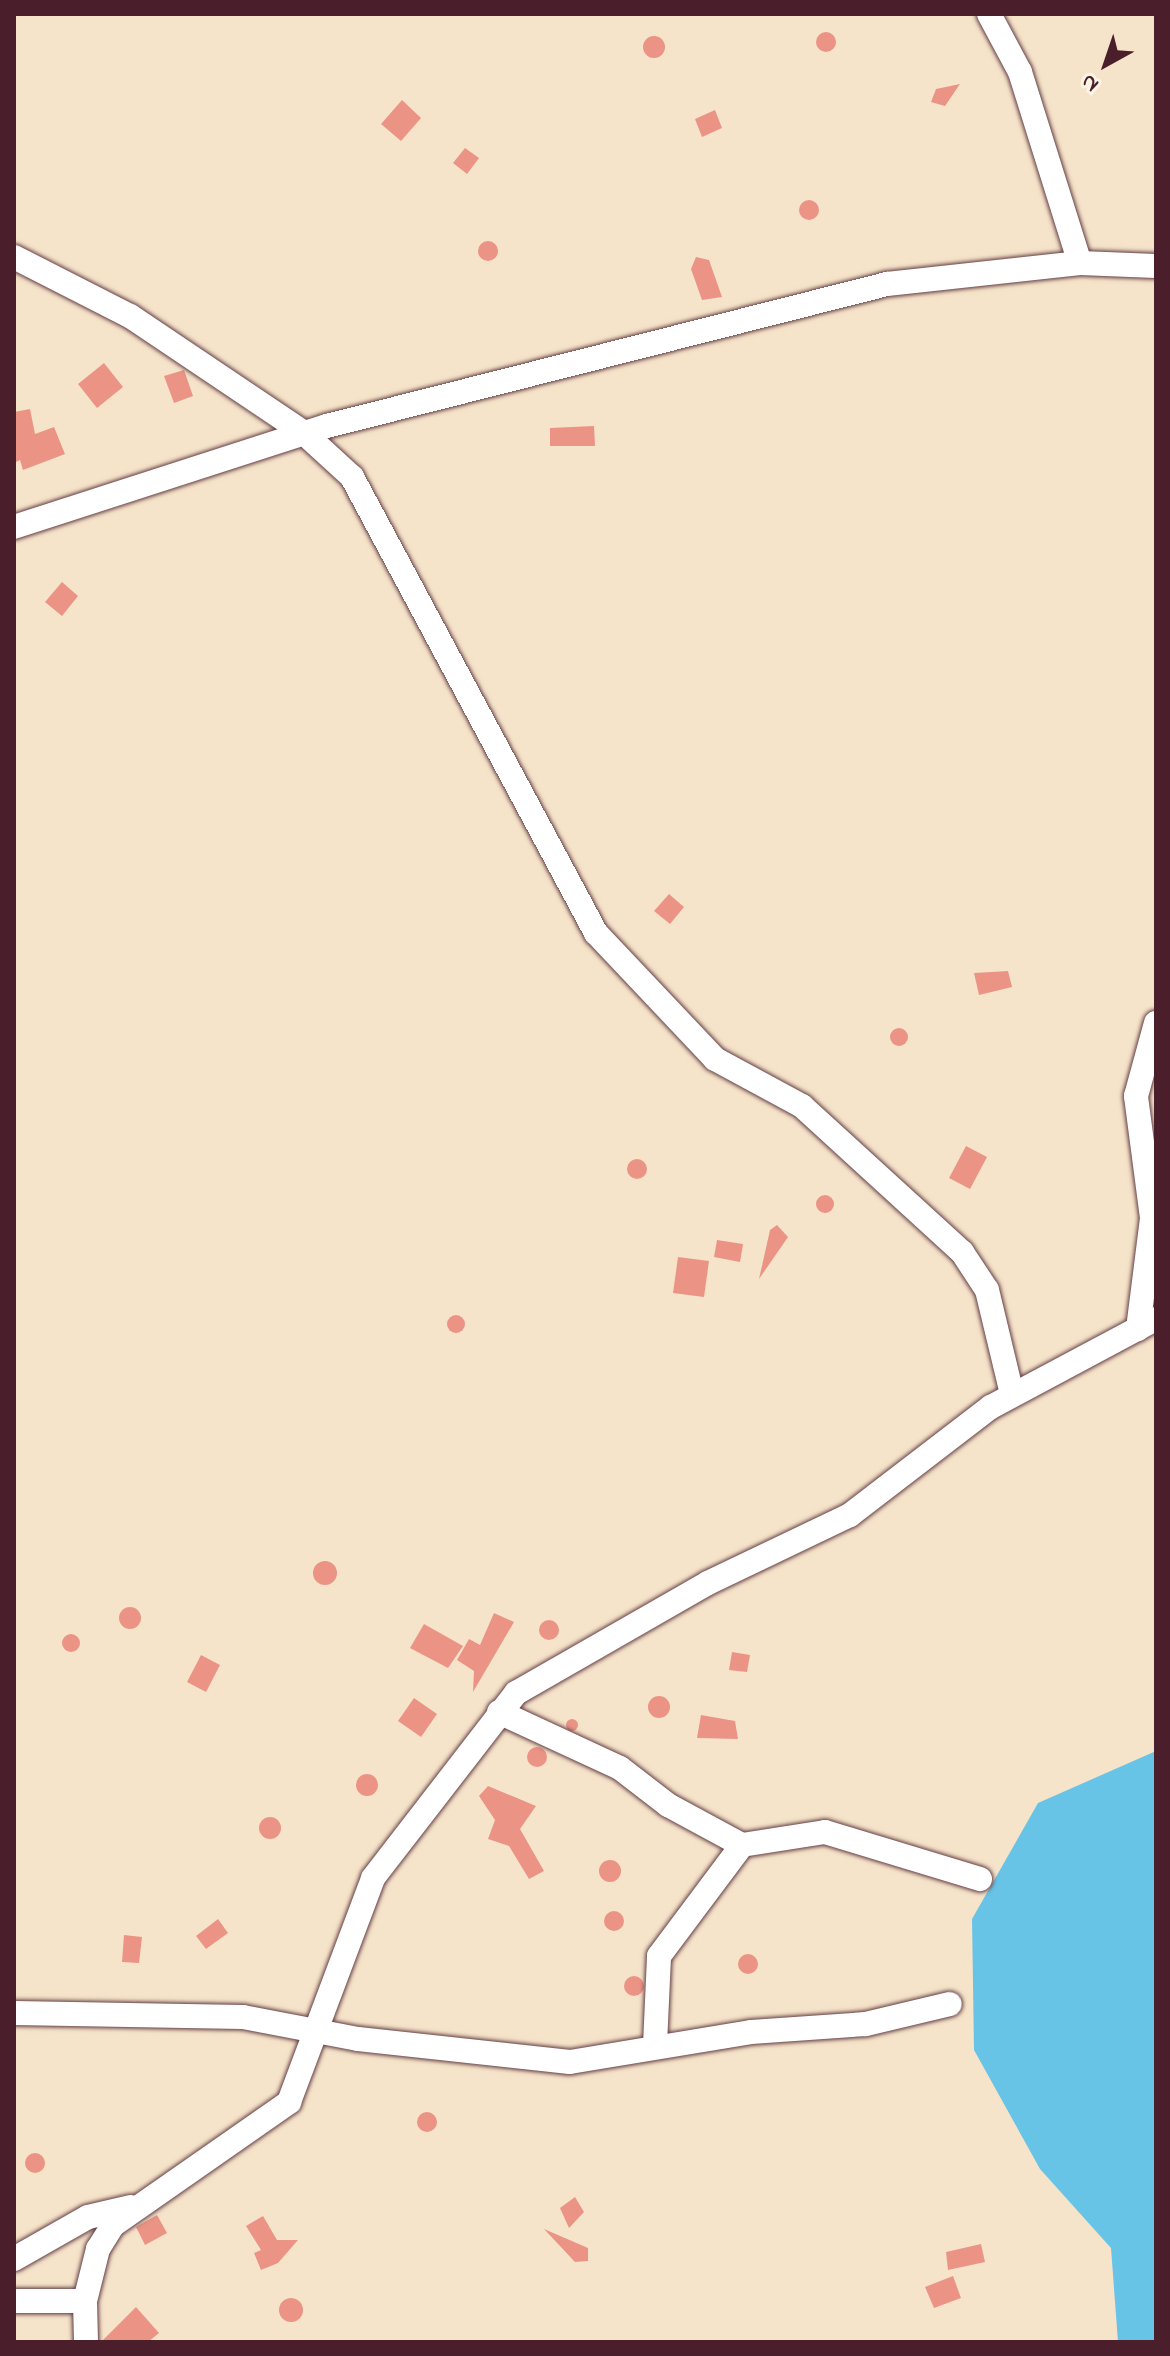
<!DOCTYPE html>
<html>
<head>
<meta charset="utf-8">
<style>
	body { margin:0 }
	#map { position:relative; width:1170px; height:2356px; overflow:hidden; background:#f6e4ca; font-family:"Indie Flower",sans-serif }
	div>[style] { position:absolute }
	.water>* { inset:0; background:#68c4e6 }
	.building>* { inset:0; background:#eb9486 }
	.round { border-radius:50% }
	.roads { filter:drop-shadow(0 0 2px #643d43) drop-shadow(0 0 2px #643d43) }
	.minor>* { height:24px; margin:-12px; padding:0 12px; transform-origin:12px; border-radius:12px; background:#fff }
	span { translate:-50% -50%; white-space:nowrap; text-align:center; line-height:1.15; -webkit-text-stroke:6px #fcf5e5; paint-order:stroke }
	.frame { position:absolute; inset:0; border:16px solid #4a1f2b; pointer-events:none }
	.north { position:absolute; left:1066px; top:24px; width:80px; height:80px; -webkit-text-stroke:6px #fcf5e5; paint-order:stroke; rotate:220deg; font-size:22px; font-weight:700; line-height:32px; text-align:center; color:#4a1f2b }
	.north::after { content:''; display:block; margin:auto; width:28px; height:36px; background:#4a1f2b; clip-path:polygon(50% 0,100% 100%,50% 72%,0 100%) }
</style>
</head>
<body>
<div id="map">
	<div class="water">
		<div style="clip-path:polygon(1156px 1751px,1156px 2342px,1118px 2342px,1111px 2248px,1040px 2169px,974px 2050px,972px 1919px,1038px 1803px)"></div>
	</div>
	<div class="building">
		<div class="round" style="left:816px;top:32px;width:20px;height:20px"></div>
		<div class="round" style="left:643px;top:36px;width:22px;height:22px"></div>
		<div style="clip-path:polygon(960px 84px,945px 106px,931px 102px,936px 89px)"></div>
		<div style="clip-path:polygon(402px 100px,421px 118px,401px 141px,381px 124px)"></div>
		<div style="clip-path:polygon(715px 110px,722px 128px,702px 137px,695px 119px)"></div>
		<div style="clip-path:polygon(465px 148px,479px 158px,467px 174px,453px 163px)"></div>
		<div class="round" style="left:799px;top:200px;width:20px;height:20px"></div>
		<div class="round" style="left:478px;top:241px;width:20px;height:20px"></div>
		<div style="clip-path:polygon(696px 257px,709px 260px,722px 297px,702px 300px,691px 269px)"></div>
		<div style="clip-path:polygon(104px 363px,123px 387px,97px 408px,78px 384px)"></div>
		<div style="clip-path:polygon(184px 370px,193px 396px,174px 403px,164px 376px)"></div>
		<div style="clip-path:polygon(30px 409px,35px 434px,54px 427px,65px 454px,23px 470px,20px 460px,14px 463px,14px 412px)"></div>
		<div style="clip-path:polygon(594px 426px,595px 446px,550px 446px,550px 428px)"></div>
		<div style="clip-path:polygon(62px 582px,78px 596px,62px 616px,45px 602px)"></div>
		<div style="clip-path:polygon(669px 894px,684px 907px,670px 924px,654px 911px)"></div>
		<div style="clip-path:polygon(1008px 971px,1012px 987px,979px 995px,974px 973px)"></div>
		<div class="round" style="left:890px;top:1028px;width:18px;height:18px"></div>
		<div style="clip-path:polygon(966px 1146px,987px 1157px,970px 1189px,949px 1178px)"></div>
		<div class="round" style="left:627px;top:1159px;width:20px;height:20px"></div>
		<div class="round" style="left:816px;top:1195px;width:18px;height:18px"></div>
		<div style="clip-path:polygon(777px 1225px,788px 1237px,759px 1279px,770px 1230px)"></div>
		<div style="clip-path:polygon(717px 1240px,743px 1244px,740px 1262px,714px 1257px)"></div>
		<div style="clip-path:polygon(678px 1257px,709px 1261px,704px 1297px,673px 1293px)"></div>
		<div class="round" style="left:447px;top:1315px;width:18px;height:18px"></div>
		<div class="round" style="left:313px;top:1561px;width:24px;height:24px"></div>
		<div class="round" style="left:119px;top:1607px;width:22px;height:22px"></div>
		<div style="clip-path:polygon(494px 1613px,514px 1622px,473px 1692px,474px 1671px,457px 1660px,469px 1639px,480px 1645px)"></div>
		<div class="round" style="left:539px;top:1620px;width:20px;height:20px"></div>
		<div style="clip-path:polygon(424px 1624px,463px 1646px,448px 1668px,410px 1648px)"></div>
		<div class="round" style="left:62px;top:1634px;width:18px;height:18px"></div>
		<div style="clip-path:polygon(732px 1652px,750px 1655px,747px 1672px,729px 1670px)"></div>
		<div style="clip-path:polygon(201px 1655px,220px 1665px,206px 1692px,187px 1682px)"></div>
		<div class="round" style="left:648px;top:1696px;width:22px;height:22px"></div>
		<div style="clip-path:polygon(414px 1698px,437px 1714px,421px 1737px,398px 1721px)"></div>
		<div style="clip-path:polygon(701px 1715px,735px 1721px,738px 1739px,697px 1738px)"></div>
		<div class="round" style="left:566px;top:1719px;width:12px;height:12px"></div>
		<div class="round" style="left:527px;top:1747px;width:20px;height:20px"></div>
		<div class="round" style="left:356px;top:1774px;width:22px;height:22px"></div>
		<div style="clip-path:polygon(488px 1786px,536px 1806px,520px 1829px,544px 1871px,529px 1879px,509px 1846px,488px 1839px,495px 1820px,479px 1796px)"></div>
		<div class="round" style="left:259px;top:1817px;width:22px;height:22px"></div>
		<div class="round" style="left:599px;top:1860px;width:22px;height:22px"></div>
		<div class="round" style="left:604px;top:1911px;width:20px;height:20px"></div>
		<div style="clip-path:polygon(218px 1919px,228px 1933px,206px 1949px,196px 1936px)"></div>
		<div style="clip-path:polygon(124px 1935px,142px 1937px,139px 1963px,122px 1962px)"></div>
		<div class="round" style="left:738px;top:1954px;width:20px;height:20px"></div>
		<div class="round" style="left:624px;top:1976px;width:20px;height:20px"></div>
		<div class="round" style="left:417px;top:2112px;width:20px;height:20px"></div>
		<div class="round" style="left:25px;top:2153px;width:20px;height:20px"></div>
		<div style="clip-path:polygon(575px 2197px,584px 2212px,569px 2228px,560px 2208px)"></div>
		<div style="clip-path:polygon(157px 2215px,167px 2233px,145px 2245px,136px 2227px)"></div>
		<div style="clip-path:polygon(263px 2216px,277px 2240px,298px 2240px,278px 2263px,261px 2270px,254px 2253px,261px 2250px,246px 2226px)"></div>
		<div style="clip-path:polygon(544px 2229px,588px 2248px,588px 2261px,575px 2262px)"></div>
		<div style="clip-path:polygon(981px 2244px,985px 2262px,948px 2270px,946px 2252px)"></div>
		<div style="clip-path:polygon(953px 2276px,961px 2298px,934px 2308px,925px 2287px)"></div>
		<div class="round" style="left:279px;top:2298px;width:24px;height:24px"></div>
		<div style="clip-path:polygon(136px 2307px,159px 2333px,148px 2342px,101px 2342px)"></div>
	</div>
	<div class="roads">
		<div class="minor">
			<div style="left:989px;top:14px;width:66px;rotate:61.9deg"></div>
			<div style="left:1020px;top:72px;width:200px;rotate:72.6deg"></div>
			<div style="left:14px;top:257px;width:130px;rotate:27deg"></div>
			<div style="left:130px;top:316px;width:210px;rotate:33.9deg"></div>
			<div style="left:304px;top:433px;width:65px;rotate:42.5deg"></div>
			<div style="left:352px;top:477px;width:517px;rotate:61.85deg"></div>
			<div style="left:596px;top:933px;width:173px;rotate:46.6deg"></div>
			<div style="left:715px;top:1059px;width:99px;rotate:28.4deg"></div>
			<div style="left:802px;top:1106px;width:217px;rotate:42.4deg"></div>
			<div style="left:962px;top:1252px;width:45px;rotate:56.7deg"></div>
			<div style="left:987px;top:1290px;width:107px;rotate:76.5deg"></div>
			<div style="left:14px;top:527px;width:329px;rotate:-17.9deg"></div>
			<div style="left:327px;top:426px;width:578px;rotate:-14.23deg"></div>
			<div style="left:887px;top:284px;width:194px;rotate:-6.2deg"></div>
			<div style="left:1080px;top:263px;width:76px;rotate:2.3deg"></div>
			<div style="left:1138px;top:1329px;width:112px;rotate:-82.8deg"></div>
			<div style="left:1152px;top:1218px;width:123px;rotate:-97.5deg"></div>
			<div style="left:1136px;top:1096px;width:76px;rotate:-74.7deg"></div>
			<div style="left:499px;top:1712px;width:133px;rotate:24.8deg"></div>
			<div style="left:620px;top:1768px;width:61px;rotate:37.6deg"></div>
			<div style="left:668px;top:1805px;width:84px;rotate:28.4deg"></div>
			<div style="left:742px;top:1845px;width:84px;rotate:-8.9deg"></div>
			<div style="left:825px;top:1832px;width:162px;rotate:16.9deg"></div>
			<div style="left:14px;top:2013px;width:229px;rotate:1deg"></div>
			<div style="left:243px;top:2017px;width:117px;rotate:10.8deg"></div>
			<div style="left:358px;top:2039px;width:213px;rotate:6.2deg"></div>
			<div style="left:570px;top:2062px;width:183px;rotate:-9.4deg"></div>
			<div style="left:751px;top:2032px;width:115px;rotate:-4deg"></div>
			<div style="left:866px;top:2024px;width:86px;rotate:-13.4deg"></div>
			<div style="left:655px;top:2045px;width:89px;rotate:-87.4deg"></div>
			<div style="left:659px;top:1956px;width:139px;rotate:-53.2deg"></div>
			<div style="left:14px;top:2259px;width:85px;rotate:-29.6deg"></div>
			<div style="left:88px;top:2217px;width:44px;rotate:-13.1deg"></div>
			<div style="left:14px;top:2301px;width:71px"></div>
			<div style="left:86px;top:2342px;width:41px;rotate:-91.4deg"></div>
			<div style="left:85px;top:2301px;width:54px;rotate:-76deg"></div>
			<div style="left:98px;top:2249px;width:28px;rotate:-58deg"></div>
			<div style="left:113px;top:2225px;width:215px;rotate:-34.9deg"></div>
			<div style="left:289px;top:2102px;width:239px;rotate:-69.4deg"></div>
			<div style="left:373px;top:1878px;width:234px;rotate:-52.3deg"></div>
			<div style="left:516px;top:1693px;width:221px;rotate:-29.8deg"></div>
			<div style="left:708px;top:1583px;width:157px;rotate:-25.6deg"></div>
			<div style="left:850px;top:1515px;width:178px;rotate:-37.5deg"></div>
			<div style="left:991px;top:1407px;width:187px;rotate:-28.1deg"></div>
		</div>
	</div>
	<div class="frame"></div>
	<div class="north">N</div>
</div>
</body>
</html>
